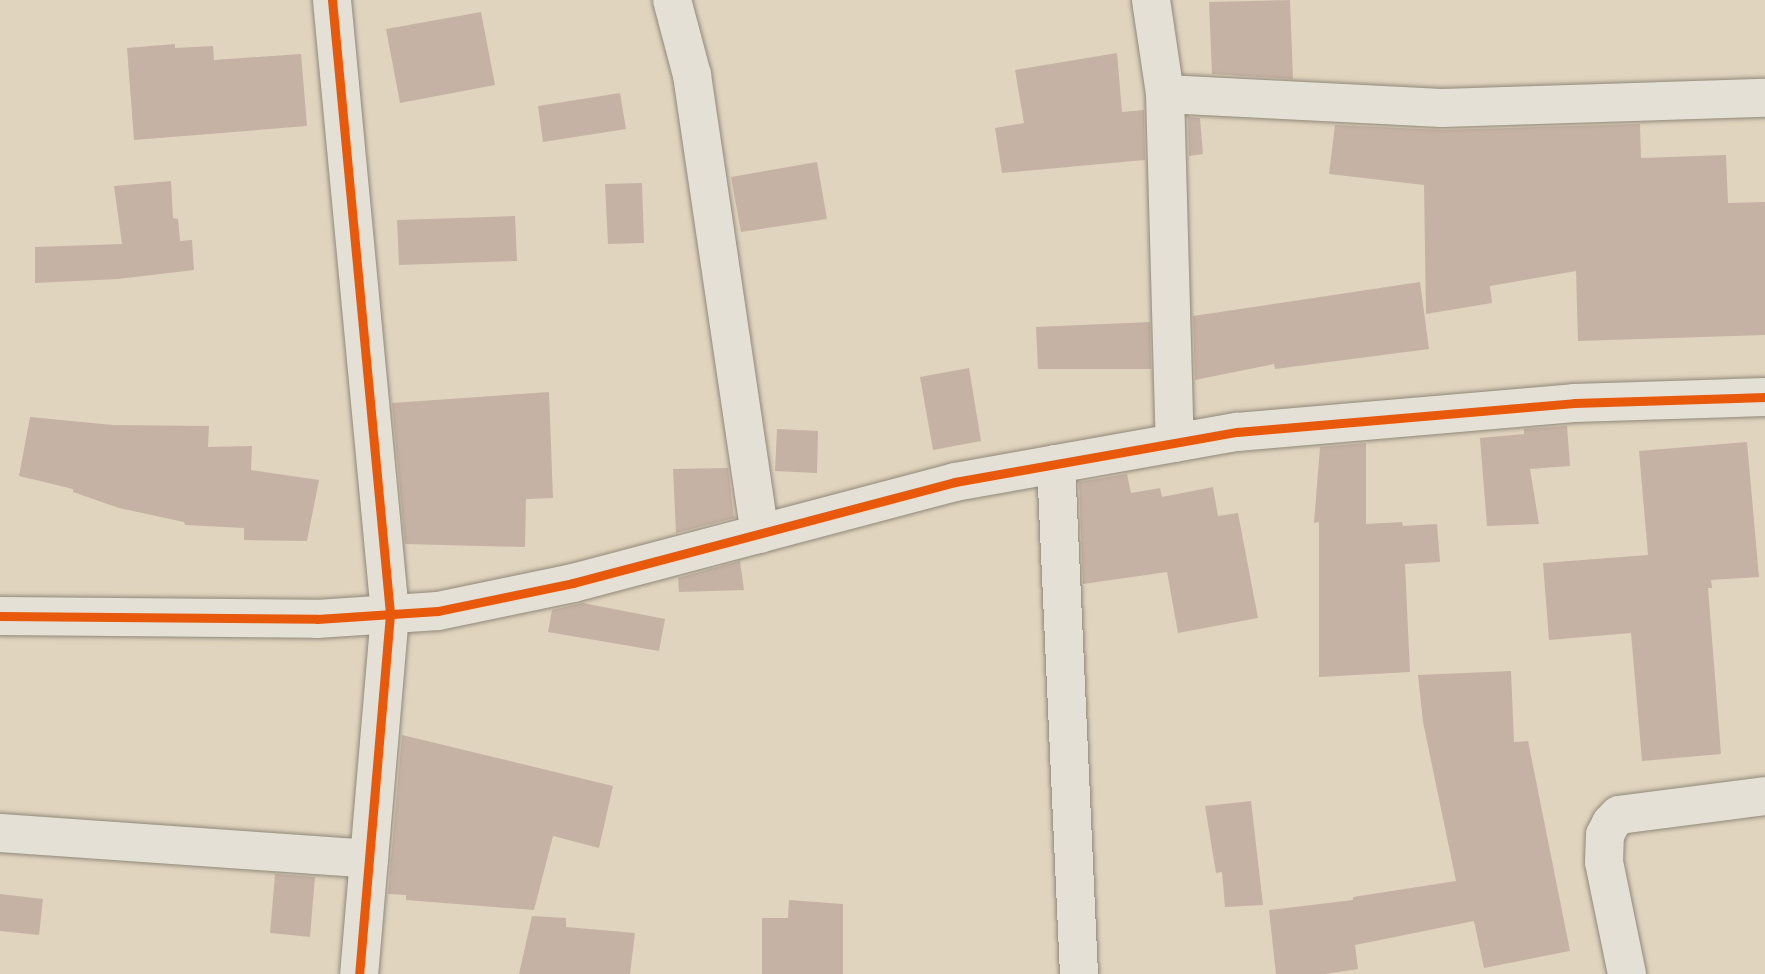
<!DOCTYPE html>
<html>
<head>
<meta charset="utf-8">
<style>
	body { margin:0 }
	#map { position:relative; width:1765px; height:974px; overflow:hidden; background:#e0d4be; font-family:Cardo,serif }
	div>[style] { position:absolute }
	.building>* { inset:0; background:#c5b2a4 }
	.roads { filter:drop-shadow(0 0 2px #90887a) drop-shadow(0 0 2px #90887a) }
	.minor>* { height:38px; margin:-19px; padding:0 19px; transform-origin:19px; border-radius:19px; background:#e5e0d5 }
	.cycleway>* { height:9px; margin:-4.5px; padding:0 4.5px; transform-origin:4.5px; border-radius:4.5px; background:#e8590c }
	span { translate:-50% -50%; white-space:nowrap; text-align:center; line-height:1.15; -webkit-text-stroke:5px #f3e6cc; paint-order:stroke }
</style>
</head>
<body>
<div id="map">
	<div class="building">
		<div style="clip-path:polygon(1290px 0,1293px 79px,1212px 74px,1209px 2px)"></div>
		<div style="clip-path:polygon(481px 12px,495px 85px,400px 103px,386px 29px)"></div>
		<div style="clip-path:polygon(175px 44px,175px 48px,213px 46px,214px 60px,301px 54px,307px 126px,134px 140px,127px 48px)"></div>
		<div style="clip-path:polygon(1117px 53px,1122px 112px,1144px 110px,1145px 160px,1002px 173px,995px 128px,1024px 123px,1015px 70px)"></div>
		<div style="clip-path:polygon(620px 93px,626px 129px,543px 142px,538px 106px)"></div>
		<div style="clip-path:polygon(1188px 117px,1200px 118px,1203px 154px,1189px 156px)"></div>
		<div style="clip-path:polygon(1640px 124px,1641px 158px,1726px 155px,1728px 203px,1765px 202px,1765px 335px,1578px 341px,1576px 271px,1490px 286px,1492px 303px,1426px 314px,1424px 185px,1329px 174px,1335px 125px,1443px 130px)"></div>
		<div style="clip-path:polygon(817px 162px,827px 219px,741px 232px,731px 177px)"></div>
		<div style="clip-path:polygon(171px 181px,173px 218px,178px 219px,180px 241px,192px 240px,194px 270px,118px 279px,35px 283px,35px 247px,122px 244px,114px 186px)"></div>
		<div style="clip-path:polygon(642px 183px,644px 243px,608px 244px,605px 184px)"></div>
		<div style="clip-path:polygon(515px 216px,517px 261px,399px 265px,397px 220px)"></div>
		<div style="clip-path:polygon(1420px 282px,1429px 349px,1275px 369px,1274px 364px,1195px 380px,1193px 316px)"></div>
		<div style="clip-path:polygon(1150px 322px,1151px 369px,1038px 369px,1036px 327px)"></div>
		<div style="clip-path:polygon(969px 368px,981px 441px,933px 450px,920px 377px)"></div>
		<div style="clip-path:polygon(549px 392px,553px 498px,526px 499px,525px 547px,405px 544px,392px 403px)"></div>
		<div style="clip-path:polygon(30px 417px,113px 425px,209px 426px,208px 447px,252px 446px,251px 470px,319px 480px,307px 541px,244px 540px,244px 528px,185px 525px,184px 522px,119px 508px,73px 492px,73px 489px,19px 476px)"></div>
		<div style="clip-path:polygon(1567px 426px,1570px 466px,1530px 469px,1539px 524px,1487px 526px,1480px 438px,1524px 434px,1524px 429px)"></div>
		<div style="clip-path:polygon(777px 429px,818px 431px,817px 473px,775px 471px)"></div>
		<div style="clip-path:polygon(1747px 442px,1759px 577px,1711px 580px,1712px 588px,1708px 588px,1721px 754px,1642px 761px,1631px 633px,1549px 640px,1543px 563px,1648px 555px,1639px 451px)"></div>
		<div style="clip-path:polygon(1366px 443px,1366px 524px,1402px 522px,1403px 526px,1437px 524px,1440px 562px,1405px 564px,1410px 672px,1319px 677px,1319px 522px,1314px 523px,1320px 447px)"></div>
		<div style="clip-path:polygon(728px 468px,734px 518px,676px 533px,673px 469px)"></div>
		<div style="clip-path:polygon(1127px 474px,1131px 493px,1160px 488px,1162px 497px,1213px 487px,1218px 516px,1238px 513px,1258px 618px,1178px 633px,1167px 572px,1083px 584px,1079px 482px)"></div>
		<div style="clip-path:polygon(740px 561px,744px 590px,679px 592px,678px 578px)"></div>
		<div style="clip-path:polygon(583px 603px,665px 619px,659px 651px,548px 632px,552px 610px)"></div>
		<div style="clip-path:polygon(1511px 671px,1514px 742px,1528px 741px,1570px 951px,1484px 968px,1474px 921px,1355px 945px,1358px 969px,1325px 974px,1276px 974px,1269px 910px,1353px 900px,1353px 897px,1456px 881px,1423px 722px,1418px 675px)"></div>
		<div style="clip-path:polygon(402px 735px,613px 786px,599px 848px,553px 836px,534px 910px,406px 900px,406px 895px,388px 894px)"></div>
		<div style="clip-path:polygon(1251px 801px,1263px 905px,1225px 907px,1222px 872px,1216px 873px,1205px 806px)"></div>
		<div style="clip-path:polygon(275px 874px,315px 877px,310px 937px,270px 933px)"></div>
		<div style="clip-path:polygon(0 894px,43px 899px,39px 935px,0 931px)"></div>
		<div style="clip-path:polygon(789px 900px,843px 904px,843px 974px,762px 974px,762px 918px,788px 918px)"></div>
		<div style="clip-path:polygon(532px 916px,566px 918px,566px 927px,635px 933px,630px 974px,519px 974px)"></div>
	</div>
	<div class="roads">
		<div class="minor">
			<div style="left:332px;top:0;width:617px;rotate:84.6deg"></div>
			<div style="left:390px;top:614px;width:361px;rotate:94.9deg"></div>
			<div style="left:672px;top:0;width:78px;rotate:75.1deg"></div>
			<div style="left:692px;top:75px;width:464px;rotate:81.6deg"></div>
			<div style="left:1151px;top:0;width:95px;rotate:81.5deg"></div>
			<div style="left:1165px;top:94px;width:349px;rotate:88.4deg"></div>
			<div style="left:1165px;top:94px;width:277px;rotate:2.9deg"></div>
			<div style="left:1442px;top:108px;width:323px;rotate:-1.8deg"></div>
			<div style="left:1056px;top:464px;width:511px;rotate:87.42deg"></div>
			<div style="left:0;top:616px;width:317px;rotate:0.5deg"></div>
			<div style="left:317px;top:619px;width:121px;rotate:-3.8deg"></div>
			<div style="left:438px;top:611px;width:138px;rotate:-11.7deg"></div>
			<div style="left:573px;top:583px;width:395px;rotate:-14.8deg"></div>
			<div style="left:955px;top:482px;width:286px;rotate:-10.1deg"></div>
			<div style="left:1237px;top:432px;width:338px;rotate:-4.9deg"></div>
			<div style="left:1574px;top:403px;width:191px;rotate:-1.8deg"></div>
			<div style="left:0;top:833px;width:370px;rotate:4deg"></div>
			<div style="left:1627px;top:974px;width:114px;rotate:-101.6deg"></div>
			<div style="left:1604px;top:862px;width:27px;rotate:-88deg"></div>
			<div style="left:1605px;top:835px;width:13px;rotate:-63deg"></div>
			<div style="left:1611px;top:823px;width:11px;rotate:-45deg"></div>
			<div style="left:1619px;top:815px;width:147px;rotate:-7.4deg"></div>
		</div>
	</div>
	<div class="cycleway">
		<div style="left:332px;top:0;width:617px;rotate:84.6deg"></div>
		<div style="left:390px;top:614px;width:361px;rotate:94.9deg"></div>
		<div style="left:0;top:616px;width:317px;rotate:0.5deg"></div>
		<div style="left:317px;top:619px;width:121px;rotate:-3.8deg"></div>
		<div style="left:438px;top:611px;width:138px;rotate:-11.7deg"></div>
		<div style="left:573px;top:583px;width:395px;rotate:-14.8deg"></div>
		<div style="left:955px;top:482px;width:286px;rotate:-10.1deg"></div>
		<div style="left:1237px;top:432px;width:338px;rotate:-4.9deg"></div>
		<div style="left:1574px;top:403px;width:191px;rotate:-1.8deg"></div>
	</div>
</div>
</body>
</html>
